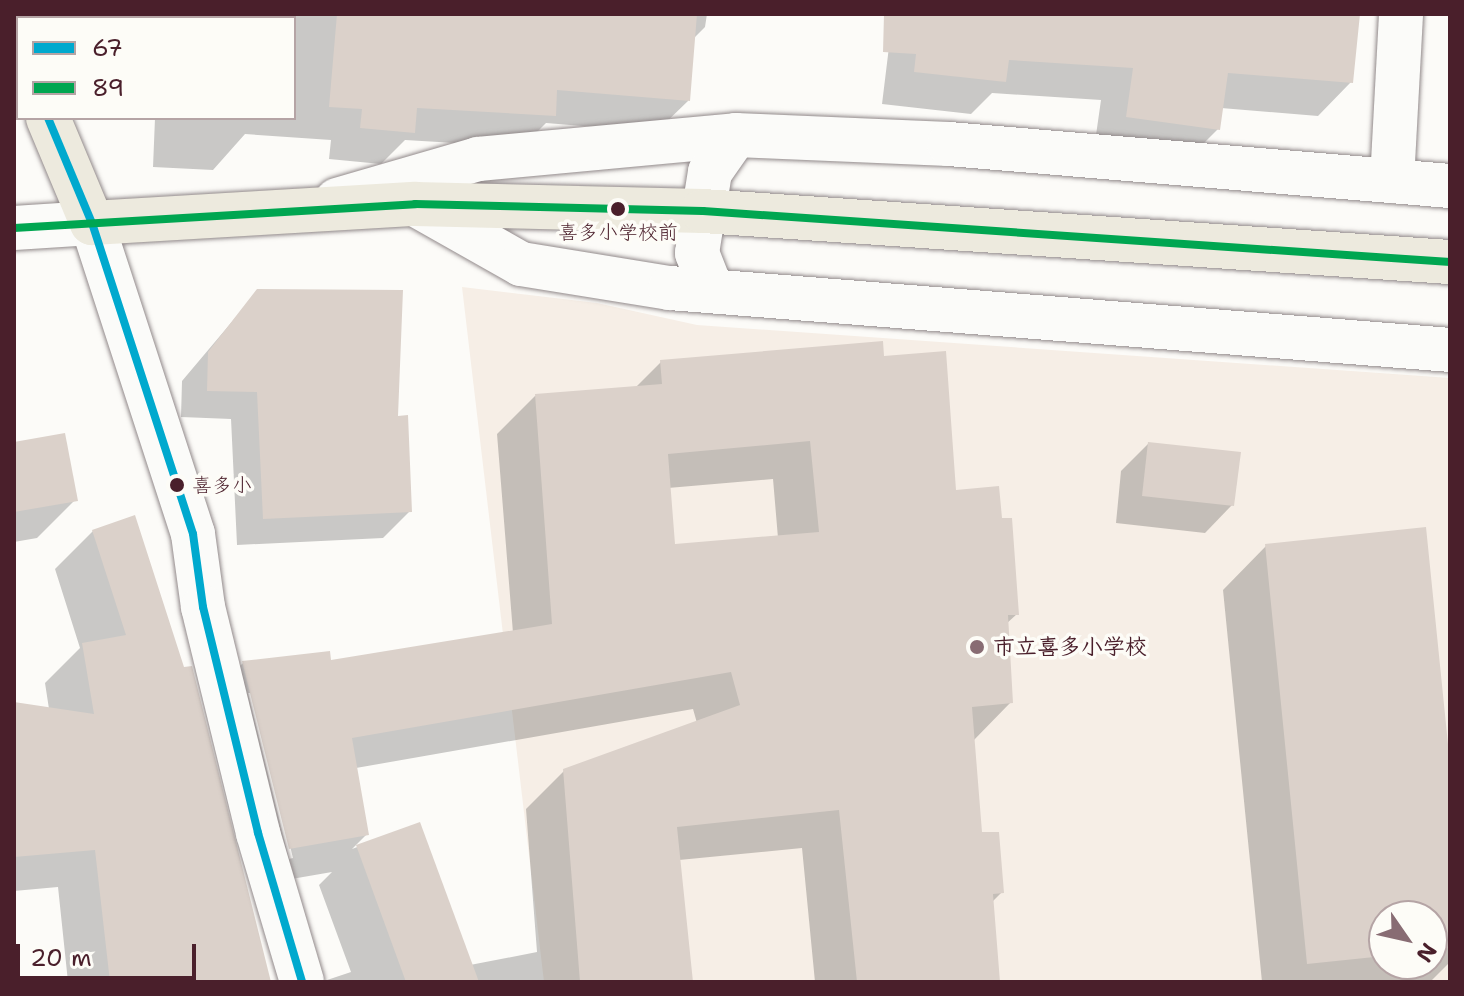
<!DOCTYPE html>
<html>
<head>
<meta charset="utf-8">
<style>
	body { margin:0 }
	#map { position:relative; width:1464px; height:996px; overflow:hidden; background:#fcfbf8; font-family:"Shantell Sans","Klee One",sans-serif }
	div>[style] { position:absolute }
	.built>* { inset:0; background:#f6eee6 }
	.shadow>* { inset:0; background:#0003 }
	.building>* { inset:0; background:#dbd1ca }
	.roads { filter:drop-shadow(0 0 2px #928a8b) drop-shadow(0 0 2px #928a8b) }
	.street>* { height:44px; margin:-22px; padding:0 22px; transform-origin:22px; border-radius:22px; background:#fbfbf9 }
	.secondary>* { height:44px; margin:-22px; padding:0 22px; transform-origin:22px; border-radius:22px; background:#fbfbf9 }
	.primary>* { height:44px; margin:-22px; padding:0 22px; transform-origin:22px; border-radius:22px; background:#edeade }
	.bus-1>* { height:8px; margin:-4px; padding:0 4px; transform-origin:4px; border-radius:4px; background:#00a9ce }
	.bus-2>* { height:8px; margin:-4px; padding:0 4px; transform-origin:4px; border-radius:4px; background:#00a651 }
	.dots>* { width:22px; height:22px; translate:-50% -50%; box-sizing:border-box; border:4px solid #fdfcf7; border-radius:50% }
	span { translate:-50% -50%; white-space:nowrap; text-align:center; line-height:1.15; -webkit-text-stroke:7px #fdfcf7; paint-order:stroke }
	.bus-label { font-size:20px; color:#4a1f2b }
	.left { translate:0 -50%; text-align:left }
	.poi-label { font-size:22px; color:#4a1f2b; font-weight:700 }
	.frame { position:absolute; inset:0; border:16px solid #4a1f2b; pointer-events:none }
	.legend { position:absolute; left:16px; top:16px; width:280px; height:104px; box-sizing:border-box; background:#fdfcf7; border:2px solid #b5a4a5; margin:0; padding:10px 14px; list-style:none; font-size:24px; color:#4a1f2b }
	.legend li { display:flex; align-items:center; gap:16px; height:40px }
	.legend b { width:40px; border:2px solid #b5a4a5 }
	.north { position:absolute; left:1368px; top:900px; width:80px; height:80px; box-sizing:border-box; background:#fdfcf7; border:2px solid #b5a4a5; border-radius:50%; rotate:124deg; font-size:22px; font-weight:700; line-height:32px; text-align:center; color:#4a1f2b }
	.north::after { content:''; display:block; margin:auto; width:28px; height:36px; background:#886c73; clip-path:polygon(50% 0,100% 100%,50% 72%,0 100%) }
	.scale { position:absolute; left:16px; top:944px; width:180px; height:36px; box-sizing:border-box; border:4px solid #4a1f2b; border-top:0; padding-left:10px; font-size:24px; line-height:28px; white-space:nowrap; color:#4a1f2b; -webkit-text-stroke:6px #fdfcf7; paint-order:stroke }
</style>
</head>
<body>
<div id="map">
	<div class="built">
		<div style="clip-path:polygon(evenodd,462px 287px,597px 303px,697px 325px,1450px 378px,1450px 982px,544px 982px,462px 287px,1384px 916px,1432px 916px,1432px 964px,1384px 964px,1384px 916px)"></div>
	</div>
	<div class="shadow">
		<div style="clip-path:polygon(160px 14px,707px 14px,705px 27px,693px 39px,688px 101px,656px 132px,546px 123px,522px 147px,405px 140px,381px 164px,329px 159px,331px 140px,245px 134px,213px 170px,153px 167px,155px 118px,294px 118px,294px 18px,160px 18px)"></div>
		<div style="clip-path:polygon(893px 14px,1358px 14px,1351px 82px,1318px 116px,1221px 108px,1218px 129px,1185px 162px,1094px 149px,1101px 100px,992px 93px,971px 114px,882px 104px)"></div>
		<div style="clip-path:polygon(258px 291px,396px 418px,410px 511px,383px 538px,237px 545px,231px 419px,181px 417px,182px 381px)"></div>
		<div style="clip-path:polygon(evenodd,882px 358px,1017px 614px,1006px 624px,1011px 702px,973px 741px,980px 834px,1002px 892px,992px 902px,998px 982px,815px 982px,802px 848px,679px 860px,691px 982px,321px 982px,351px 972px,319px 885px,332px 872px,251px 886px,205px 701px,243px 663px,329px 662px,513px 633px,497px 434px,535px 396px,635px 388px,661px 362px,882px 358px,773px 479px,778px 538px,673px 547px,668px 488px,773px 479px,882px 358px,248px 693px,252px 693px,293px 858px,289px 859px,248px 693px,882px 358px,693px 709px,697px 723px,564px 771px,526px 809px,537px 952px,470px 965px,419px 824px,352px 849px,367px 834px,356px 768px,693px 709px)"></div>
		<div style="clip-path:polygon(14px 444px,75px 500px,37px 538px,14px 542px)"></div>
		<div style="clip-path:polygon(1148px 444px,1232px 505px,1205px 533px,1116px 523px,1121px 471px)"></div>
		<div style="clip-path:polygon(93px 531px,269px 982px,68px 982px,58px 887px,14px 891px,14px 704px,49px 709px,45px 683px,80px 648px,55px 569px)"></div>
		<div style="clip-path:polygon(evenodd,1266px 546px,1450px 784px,1450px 962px,1430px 982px,1262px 982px,1223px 590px,1266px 546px,1384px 916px,1432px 916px,1432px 964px,1384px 964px,1384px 916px)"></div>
	</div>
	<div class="building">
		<div style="clip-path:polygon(337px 14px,697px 14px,690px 101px,557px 90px,556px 116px,417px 108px,415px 133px,360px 128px,362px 109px,329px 107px)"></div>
		<div style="clip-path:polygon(884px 14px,1360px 14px,1353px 83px,1228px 73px,1220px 130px,1126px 117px,1133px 68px,1009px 60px,1006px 82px,914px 72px,916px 54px,883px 52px)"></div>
		<div style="clip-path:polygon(257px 289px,403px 290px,398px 416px,408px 415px,412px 512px,263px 519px,257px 392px,207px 391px,208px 352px)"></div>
		<div style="clip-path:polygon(evenodd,883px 341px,884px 356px,946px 351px,956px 490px,999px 486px,1002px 518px,1012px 518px,1019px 615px,1008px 615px,1013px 703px,972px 707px,982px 832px,999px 832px,1004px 893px,993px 894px,1000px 982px,857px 982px,839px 810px,677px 827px,693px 982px,580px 982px,563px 769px,740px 705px,731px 672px,352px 738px,369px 835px,289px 849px,242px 661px,330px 651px,331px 660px,552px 624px,535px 394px,662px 384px,660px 360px,883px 341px,810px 441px,819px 532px,675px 544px,668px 454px,810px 441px)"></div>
		<div style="clip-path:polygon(65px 433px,78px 501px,14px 512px,14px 442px)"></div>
		<div style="clip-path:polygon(1148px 442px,1241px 452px,1234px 506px,1142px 496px)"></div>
		<div style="clip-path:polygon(135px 515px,184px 667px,192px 666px,271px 982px,110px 982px,95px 850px,14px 857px,14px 702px,94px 714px,82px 643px,126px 635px,92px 530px)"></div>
		<div style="clip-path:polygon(1426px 527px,1450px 764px,1450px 948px,1432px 950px,1432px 916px,1384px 916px,1384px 956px,1307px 964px,1265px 544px)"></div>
		<div style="clip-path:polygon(420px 822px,479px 982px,406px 982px,356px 845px)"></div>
	</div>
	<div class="roads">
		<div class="street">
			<div style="left:1392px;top:181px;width:167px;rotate:-86.9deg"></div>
			<div style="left:337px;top:200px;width:147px;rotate:-16.2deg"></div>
			<div style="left:478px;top:159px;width:259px;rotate:-5.3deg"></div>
			<div style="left:736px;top:135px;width:213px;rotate:2.4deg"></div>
			<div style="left:949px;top:144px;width:503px;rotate:4.79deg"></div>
			<div style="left:415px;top:204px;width:122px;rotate:29.5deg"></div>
			<div style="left:521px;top:264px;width:151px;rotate:9.2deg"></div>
			<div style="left:670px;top:288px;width:782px;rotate:4.54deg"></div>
			<div style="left:92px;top:223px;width:327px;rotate:72deg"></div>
			<div style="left:193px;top:534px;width:74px;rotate:82.2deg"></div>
			<div style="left:203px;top:607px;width:233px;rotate:76.3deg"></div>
			<div style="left:258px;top:833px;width:155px;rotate:73.5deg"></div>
			<div style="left:712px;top:291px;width:41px;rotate:-111.5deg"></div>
			<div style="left:697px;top:253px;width:82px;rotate:-80.9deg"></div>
			<div style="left:710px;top:172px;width:45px;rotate:-54.9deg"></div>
		</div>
		<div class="secondary">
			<div style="left:14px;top:228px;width:78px;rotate:-3.7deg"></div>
		</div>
		<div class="primary">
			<div style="left:14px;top:35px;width:11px;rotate:68deg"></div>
			<div style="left:48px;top:118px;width:114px;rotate:67.3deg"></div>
			<div style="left:92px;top:223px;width:324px;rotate:-3.4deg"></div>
			<div style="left:415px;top:204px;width:288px;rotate:1.4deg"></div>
			<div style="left:703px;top:211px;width:749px;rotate:3.91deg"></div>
		</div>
	</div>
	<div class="bus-1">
		<div style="left:48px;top:118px;width:114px;rotate:67.3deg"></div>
		<div style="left:92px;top:223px;width:327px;rotate:72deg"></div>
		<div style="left:193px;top:534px;width:74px;rotate:82.2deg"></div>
		<div style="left:203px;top:607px;width:233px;rotate:76.3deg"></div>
		<div style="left:258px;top:833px;width:155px;rotate:73.5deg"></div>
	</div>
	<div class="bus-2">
		<div style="left:14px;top:228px;width:402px;rotate:-3.4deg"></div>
		<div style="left:415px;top:204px;width:288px;rotate:1.4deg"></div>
		<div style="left:703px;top:211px;width:749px;rotate:3.91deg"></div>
	</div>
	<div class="dots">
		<div style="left:618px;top:209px;background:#4a1f2b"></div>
		<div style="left:177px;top:485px;background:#4a1f2b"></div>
		<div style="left:977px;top:647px;background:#886c73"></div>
	</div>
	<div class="bus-label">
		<span style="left:618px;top:232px">喜多小学校前</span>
		<span class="left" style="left:192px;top:485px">喜多小</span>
	</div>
	<div class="poi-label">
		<span class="left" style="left:993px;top:647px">市立喜多小学校</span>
	</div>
	<div class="frame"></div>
	<ul class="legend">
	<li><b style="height:10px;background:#00a9ce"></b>67</li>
	<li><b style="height:10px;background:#00a651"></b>89</li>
	</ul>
	<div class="north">N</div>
	<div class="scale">20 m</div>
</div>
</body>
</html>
